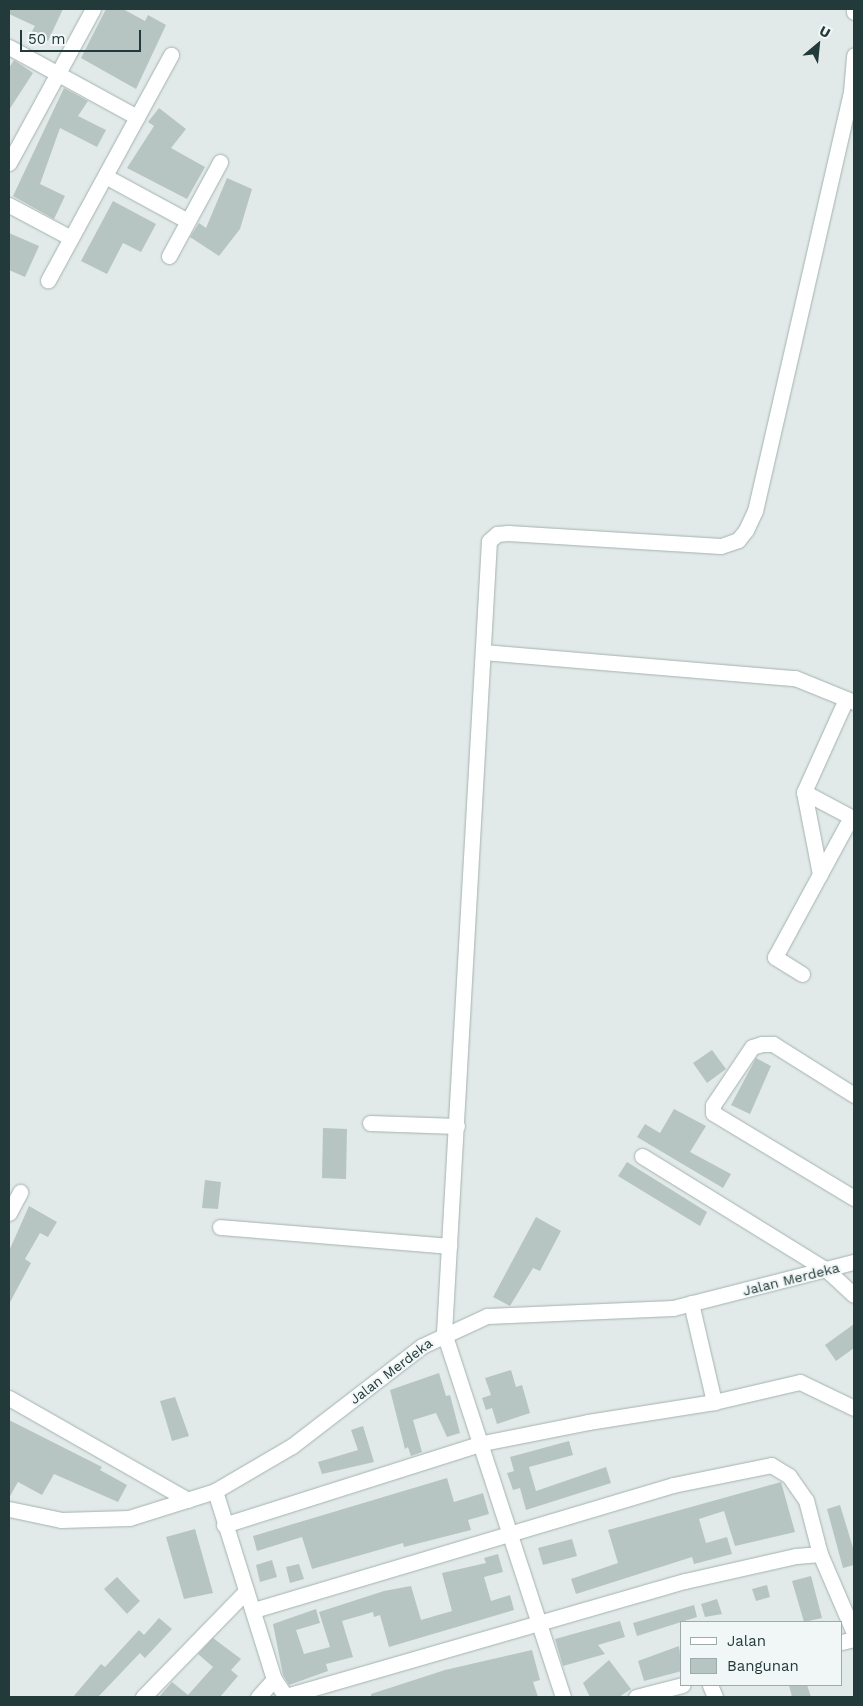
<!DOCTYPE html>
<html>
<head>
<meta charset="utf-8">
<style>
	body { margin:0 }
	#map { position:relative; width:863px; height:1706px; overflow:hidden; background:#e1eae8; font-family:"Work Sans",sans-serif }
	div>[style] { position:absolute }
	.building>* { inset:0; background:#b6c5c2 }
	.roads { filter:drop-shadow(0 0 1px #a4b2b0) drop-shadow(0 0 1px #a4b2b0) }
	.street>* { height:15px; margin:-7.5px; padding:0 7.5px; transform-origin:7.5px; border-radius:7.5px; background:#fff }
	.secondary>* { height:15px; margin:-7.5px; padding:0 7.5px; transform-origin:7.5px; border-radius:7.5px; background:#fff }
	span { translate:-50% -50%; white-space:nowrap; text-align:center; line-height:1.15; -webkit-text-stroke:4px #f1f7f6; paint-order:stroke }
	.street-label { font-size:14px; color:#223a39 }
	.frame { position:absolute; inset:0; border:10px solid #223a39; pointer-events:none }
	.legend { position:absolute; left:680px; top:1621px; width:162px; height:65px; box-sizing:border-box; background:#f1f7f6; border:1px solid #9eabaa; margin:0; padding:6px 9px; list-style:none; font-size:15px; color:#223a39 }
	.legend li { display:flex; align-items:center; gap:10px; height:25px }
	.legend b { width:25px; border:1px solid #9eabaa }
	.north { position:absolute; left:793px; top:20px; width:50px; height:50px; -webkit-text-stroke:4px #f1f7f6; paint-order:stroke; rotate:28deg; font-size:14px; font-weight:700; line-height:20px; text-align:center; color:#223a39 }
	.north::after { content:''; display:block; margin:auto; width:18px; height:22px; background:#223a39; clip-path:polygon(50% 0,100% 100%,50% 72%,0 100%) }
	.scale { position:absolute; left:20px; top:30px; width:121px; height:22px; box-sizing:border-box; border:2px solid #223a39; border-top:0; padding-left:6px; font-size:15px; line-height:18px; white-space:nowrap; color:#223a39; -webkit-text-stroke:4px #f1f7f6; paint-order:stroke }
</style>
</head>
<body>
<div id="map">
	<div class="building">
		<div style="clip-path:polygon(9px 9px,63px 9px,48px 41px,32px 31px,35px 26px,9px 14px)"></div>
		<div style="clip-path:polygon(106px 9px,123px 9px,145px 21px,148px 15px,166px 25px,136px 89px,81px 58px)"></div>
		<div style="clip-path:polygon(14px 60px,33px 73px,9px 110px,9px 68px)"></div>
		<div style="clip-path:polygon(64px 88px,88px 101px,78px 116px,106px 130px,97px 147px,60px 128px,40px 184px,65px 196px,54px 219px,13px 196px)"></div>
		<div style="clip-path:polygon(159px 108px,186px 129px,171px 148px,205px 167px,187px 199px,127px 168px,154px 126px,148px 122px)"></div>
		<div style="clip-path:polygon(227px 178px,252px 189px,240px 229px,219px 256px,190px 237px,199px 223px,206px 228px)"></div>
		<div style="clip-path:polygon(113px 201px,156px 224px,141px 252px,123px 243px,107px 274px,81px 261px)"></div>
		<div style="clip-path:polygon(9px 233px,39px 246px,25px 277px,9px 270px)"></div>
		<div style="clip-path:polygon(712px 1050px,726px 1069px,707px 1083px,693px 1063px)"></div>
		<div style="clip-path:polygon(756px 1058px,771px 1066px,750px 1114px,731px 1105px)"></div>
		<div style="clip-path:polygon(674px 1109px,706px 1126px,690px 1152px,731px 1174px,723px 1188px,637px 1137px,645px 1124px,660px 1133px)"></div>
		<div style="clip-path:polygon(323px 1128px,347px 1129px,346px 1179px,322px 1178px)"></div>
		<div style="clip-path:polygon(627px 1162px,707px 1212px,700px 1226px,618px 1176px)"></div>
		<div style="clip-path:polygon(205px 1180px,221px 1182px,218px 1209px,202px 1208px)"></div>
		<div style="clip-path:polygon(29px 1206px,57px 1222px,48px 1237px,40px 1233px,25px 1259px,31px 1263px,9px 1304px,9px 1251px)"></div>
		<div style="clip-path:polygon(536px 1217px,561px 1231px,540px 1271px,533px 1268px,510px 1306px,493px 1297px)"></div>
		<div style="clip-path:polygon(854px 1324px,854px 1348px,836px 1361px,825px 1345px)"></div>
		<div style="clip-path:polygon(511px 1370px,516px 1387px,522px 1385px,530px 1413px,497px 1424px,492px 1408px,486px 1410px,482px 1398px,491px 1395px,485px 1378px)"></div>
		<div style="clip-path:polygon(439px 1373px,446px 1396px,450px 1395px,460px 1433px,447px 1437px,436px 1413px,413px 1420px,422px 1452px,411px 1456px,408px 1447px,405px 1449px,390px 1390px)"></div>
		<div style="clip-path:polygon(175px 1397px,189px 1436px,172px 1441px,160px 1401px)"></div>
		<div style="clip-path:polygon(9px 1420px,102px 1467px,100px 1470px,127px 1485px,118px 1502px,54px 1474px,42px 1495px,18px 1482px,9px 1498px)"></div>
		<div style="clip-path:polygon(363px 1426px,374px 1462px,322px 1474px,318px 1462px,358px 1450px,351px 1430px)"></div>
		<div style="clip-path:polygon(569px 1441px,573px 1455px,529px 1467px,536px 1491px,606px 1467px,611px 1483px,526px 1510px,520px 1488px,513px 1490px,507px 1473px,514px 1471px,510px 1457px)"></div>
		<div style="clip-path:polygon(447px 1478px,454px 1502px,483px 1493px,489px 1514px,468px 1520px,471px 1530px,404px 1547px,403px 1543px,312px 1569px,302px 1537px,257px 1551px,253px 1536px)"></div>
		<div style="clip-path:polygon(781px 1482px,795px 1532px,735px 1546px,724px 1511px,699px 1519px,706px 1543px,727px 1537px,732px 1554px,694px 1564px,692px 1557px,576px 1594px,571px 1579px,618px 1563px,608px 1530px)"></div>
		<div style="clip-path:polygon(840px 1505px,854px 1551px,854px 1565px,843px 1568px,827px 1509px)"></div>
		<div style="clip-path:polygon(195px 1529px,213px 1593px,184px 1599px,166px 1537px)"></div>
		<div style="clip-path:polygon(572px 1539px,577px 1556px,543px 1565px,538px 1548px)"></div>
		<div style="clip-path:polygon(498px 1554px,503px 1572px,484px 1577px,491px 1601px,510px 1595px,514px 1610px,389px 1647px,380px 1615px,374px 1617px,373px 1612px,342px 1621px,353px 1657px,326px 1664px,328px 1671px,289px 1685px,283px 1675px,273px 1624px,316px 1609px,320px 1623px,296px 1630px,304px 1654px,330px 1647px,319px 1612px,384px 1591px,411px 1586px,421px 1620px,452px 1611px,442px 1573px,486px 1563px,484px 1558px)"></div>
		<div style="clip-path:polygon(272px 1560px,277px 1577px,260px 1582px,256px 1565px)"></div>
		<div style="clip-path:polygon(299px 1564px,304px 1579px,290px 1583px,286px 1567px)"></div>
		<div style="clip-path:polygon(811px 1576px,822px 1618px,804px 1622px,792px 1581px)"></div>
		<div style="clip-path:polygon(117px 1577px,140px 1601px,127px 1614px,104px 1589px)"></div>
		<div style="clip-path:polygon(767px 1585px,770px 1597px,756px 1601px,752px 1589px)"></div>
		<div style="clip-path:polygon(717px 1599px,722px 1614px,705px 1617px,701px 1604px)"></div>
		<div style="clip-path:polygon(694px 1605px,697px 1617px,637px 1636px,633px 1623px)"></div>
		<div style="clip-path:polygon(159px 1618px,172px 1629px,145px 1658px,140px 1653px,98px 1697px,73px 1697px,101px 1664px,105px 1667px,139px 1630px,144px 1635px)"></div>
		<div style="clip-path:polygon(620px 1621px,625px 1637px,598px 1645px,605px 1654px,563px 1666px,555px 1639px)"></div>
		<div style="clip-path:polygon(213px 1638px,241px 1659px,231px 1670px,238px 1676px,220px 1697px,159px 1697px,172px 1682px,188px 1695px,213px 1667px,198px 1654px)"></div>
		<div style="clip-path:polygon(679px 1646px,682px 1671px,644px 1681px,638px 1661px)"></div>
		<div style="clip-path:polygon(532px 1650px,540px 1680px,533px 1682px,538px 1697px,371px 1697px,371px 1694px,445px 1670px)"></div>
		<div style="clip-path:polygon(609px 1660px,631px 1689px,619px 1697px,590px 1697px,583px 1683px)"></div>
		<div style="clip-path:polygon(789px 1685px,807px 1685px,811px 1697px,792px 1697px)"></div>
	</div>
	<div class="roads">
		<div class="street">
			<div style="left:854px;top:9px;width:3px;rotate:90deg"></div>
			<div style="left:9px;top:47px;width:146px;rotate:28.7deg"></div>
			<div style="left:137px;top:117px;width:186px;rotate:118.6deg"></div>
			<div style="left:137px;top:117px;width:71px;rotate:-61.3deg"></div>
			<div style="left:9px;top:163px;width:175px;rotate:-61.4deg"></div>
			<div style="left:105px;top:176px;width:94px;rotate:28.5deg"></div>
			<div style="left:9px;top:205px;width:70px;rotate:28deg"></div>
			<div style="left:169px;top:256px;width:107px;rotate:-61.5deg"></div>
			<div style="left:483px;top:652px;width:313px;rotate:4.8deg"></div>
			<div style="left:795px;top:678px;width:64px;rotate:22.1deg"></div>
			<div style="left:804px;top:792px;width:84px;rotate:79deg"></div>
			<div style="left:802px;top:974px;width:32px;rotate:-148deg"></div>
			<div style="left:775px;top:957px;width:159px;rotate:-61.5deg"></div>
			<div style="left:851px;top:817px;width:53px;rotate:-152deg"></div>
			<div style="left:804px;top:792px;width:102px;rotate:-65.7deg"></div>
			<div style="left:854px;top:1095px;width:96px;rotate:-147.8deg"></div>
			<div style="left:773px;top:1044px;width:11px;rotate:180deg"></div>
			<div style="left:762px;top:1044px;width:10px;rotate:163deg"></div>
			<div style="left:752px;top:1047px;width:70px;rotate:123.9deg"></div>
			<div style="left:713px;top:1105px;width:8px;rotate:90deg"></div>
			<div style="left:713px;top:1113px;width:165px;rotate:31.1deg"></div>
			<div style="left:370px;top:1123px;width:87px;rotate:2deg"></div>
			<div style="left:642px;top:1156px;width:219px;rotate:31.7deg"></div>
			<div style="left:828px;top:1271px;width:35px;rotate:43deg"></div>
			<div style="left:9px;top:1213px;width:24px;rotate:-62deg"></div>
			<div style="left:220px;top:1227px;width:230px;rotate:4.7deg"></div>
			<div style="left:691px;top:1303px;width:102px;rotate:76.9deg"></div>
			<div style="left:9px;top:1398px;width:206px;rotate:29.7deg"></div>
			<div style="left:215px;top:1491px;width:197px;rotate:72.6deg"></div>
			<div style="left:274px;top:1679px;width:22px;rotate:56deg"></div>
			<div style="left:224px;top:1525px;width:272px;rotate:-17.6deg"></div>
			<div style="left:483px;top:1443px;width:107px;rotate:-11.3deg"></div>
			<div style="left:588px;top:1422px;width:128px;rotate:-9deg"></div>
			<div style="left:714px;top:1402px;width:88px;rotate:-13.1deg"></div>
			<div style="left:800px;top:1382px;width:60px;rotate:25.7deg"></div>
			<div style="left:254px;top:1610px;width:437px;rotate:-16.6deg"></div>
			<div style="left:673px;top:1485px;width:100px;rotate:-11.5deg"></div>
			<div style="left:771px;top:1465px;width:21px;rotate:31deg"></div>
			<div style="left:789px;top:1476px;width:29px;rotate:55deg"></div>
			<div style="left:806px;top:1500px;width:56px;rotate:75.5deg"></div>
			<div style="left:842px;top:1642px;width:12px;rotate:-14deg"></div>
			<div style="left:710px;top:1685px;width:13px;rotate:67deg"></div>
			<div style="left:286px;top:1696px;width:415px;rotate:-16.1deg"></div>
			<div style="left:685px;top:1581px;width:114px;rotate:-12.7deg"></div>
			<div style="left:796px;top:1556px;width:24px;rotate:-5deg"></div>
			<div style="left:820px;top:1554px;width:86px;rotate:66.7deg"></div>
			<div style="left:143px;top:1697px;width:148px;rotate:-45.8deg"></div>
			<div style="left:258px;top:1697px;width:24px;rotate:-48deg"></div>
			<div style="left:563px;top:1697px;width:383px;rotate:-108.1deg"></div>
			<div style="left:444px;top:1333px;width:793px;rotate:-86.75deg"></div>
			<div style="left:489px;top:541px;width:11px;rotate:-41deg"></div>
			<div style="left:497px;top:534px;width:11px;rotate:-5deg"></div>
			<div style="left:508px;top:533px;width:213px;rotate:3.5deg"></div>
			<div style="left:721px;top:546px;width:18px;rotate:-19deg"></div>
			<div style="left:738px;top:540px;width:13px;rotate:-51deg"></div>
			<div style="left:746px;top:530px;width:21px;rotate:-65deg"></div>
			<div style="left:755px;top:511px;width:430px;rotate:-77.1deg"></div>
			<div style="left:851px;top:92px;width:37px;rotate:-85deg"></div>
			<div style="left:636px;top:1697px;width:48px;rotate:-14.6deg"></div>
		</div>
		<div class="secondary">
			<div style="left:9px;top:1509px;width:53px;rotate:11.9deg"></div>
			<div style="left:61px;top:1520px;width:68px;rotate:-1.7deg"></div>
			<div style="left:129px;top:1518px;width:90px;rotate:-17.4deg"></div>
			<div style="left:215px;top:1491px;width:89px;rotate:-30.3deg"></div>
			<div style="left:292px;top:1446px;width:164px;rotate:-37.6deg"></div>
			<div style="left:422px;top:1346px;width:72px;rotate:-24.8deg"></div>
			<div style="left:487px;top:1316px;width:186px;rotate:-2.5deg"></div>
			<div style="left:673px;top:1308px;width:187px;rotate:-14.3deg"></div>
		</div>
	</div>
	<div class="street-label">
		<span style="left:791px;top:1279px;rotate:-14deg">Jalan Merdeka</span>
		<span style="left:391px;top:1371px;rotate:-37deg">Jalan Merdeka</span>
	</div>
	<div class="frame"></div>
	<ul class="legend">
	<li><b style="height:6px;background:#fff"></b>Jalan</li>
	<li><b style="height:14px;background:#b6c5c2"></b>Bangunan</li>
	</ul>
	<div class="north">U</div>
	<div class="scale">50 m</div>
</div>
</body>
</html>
